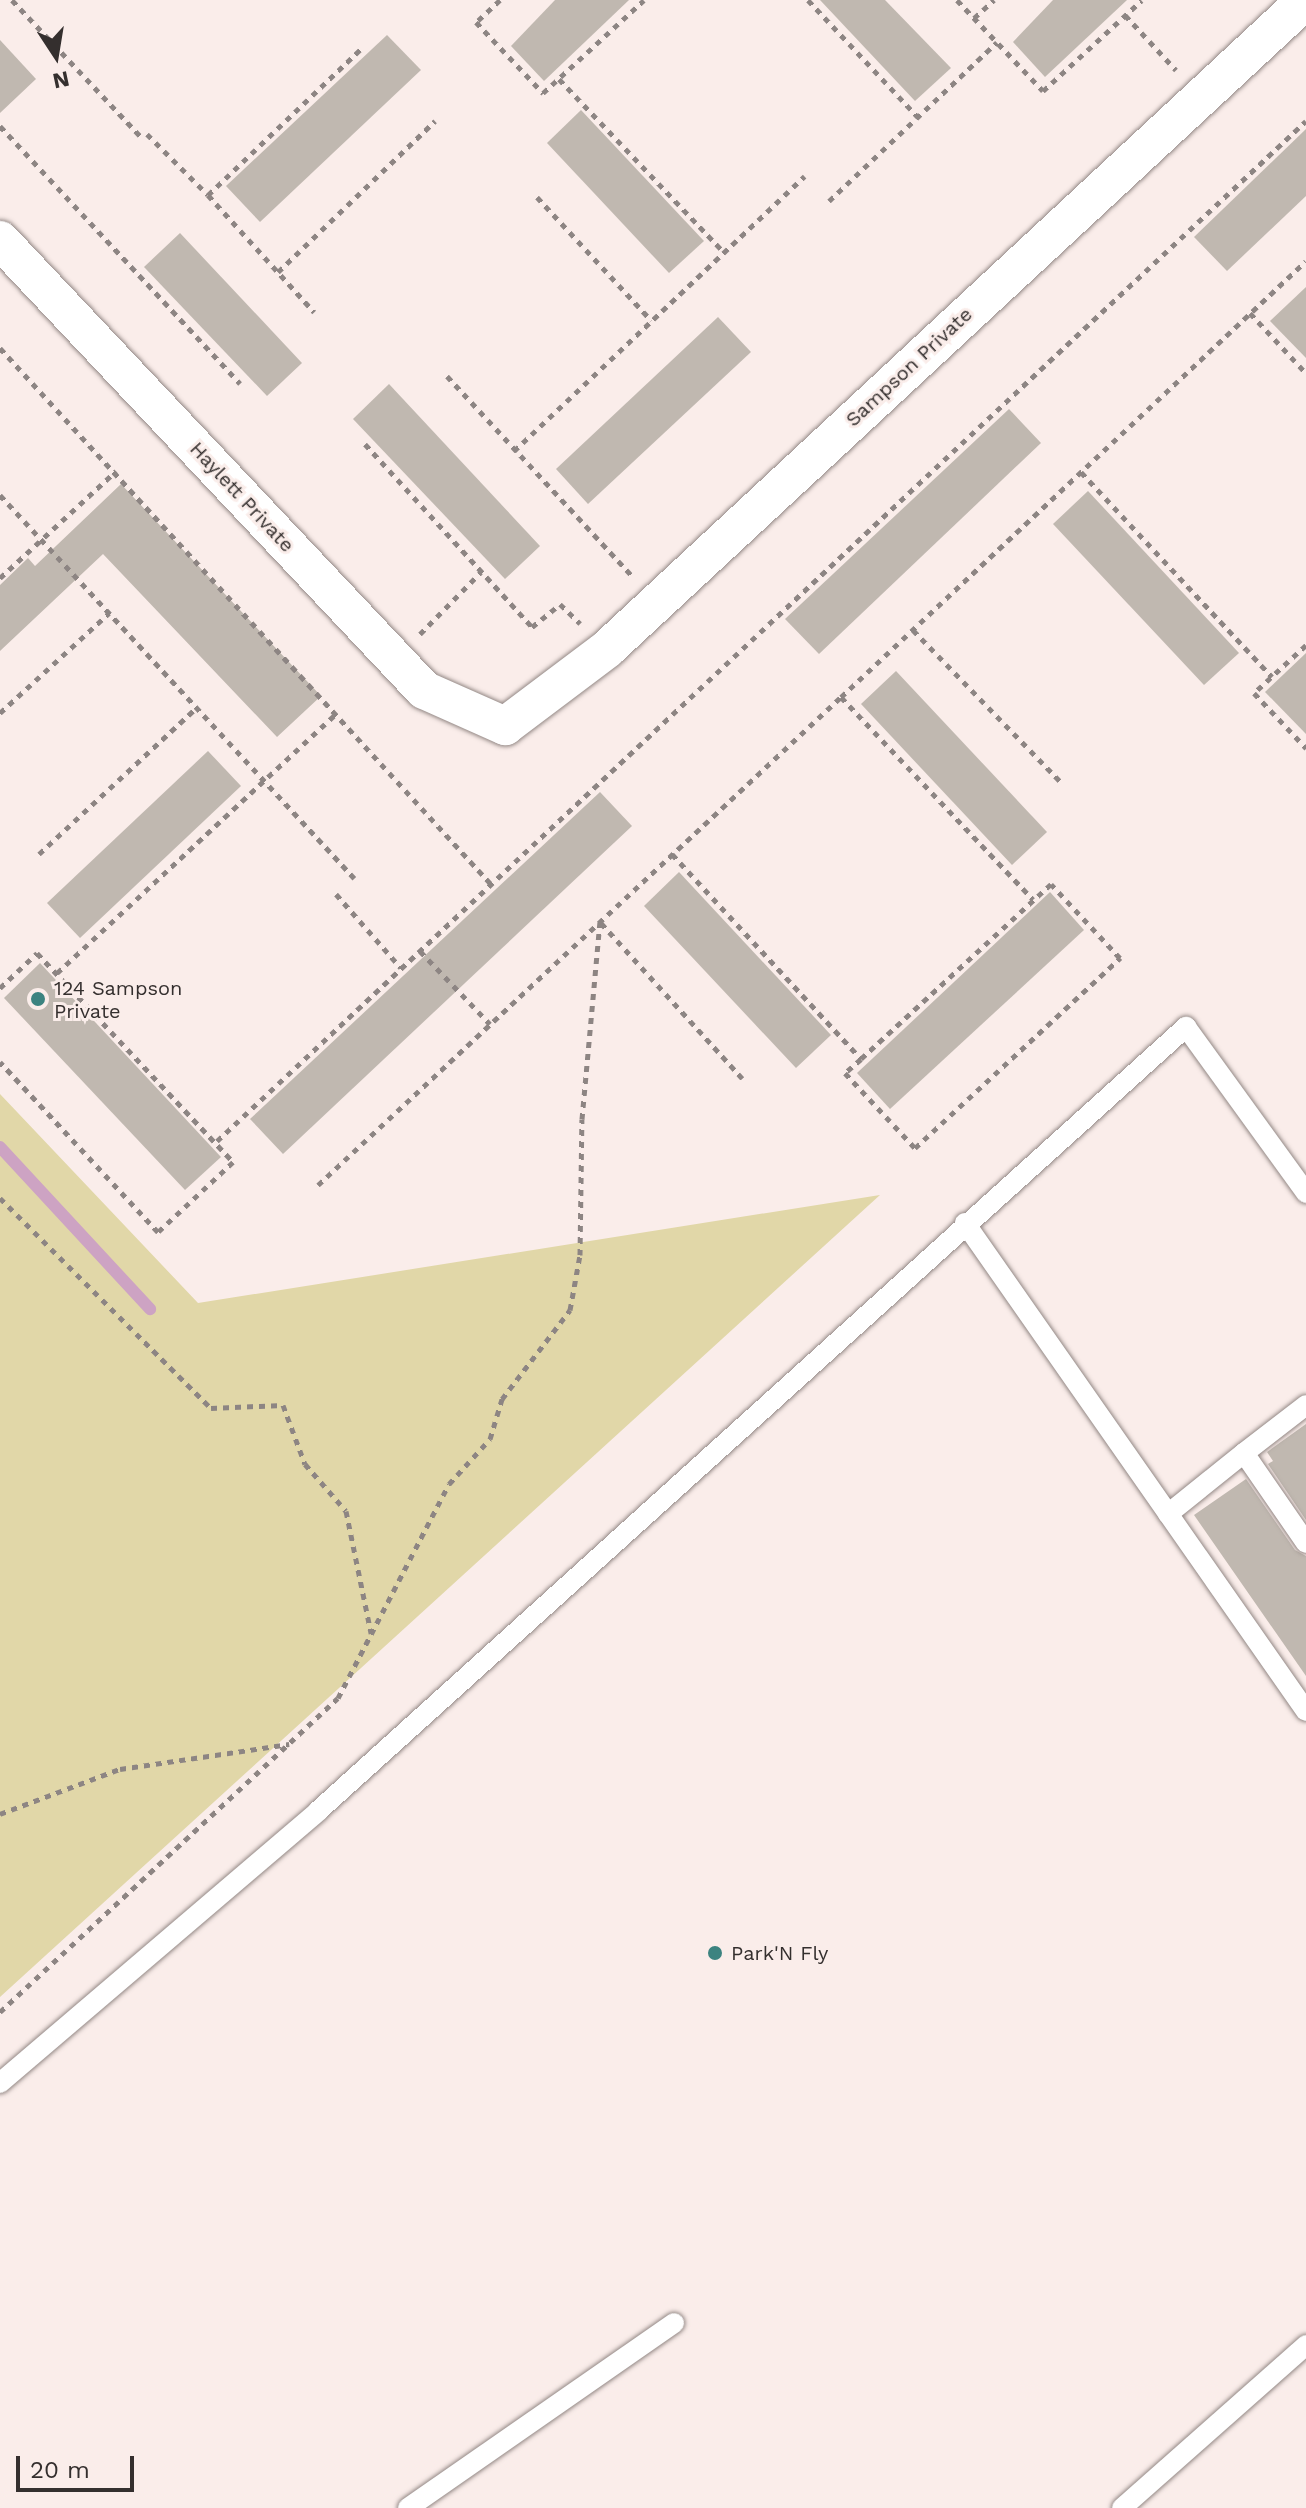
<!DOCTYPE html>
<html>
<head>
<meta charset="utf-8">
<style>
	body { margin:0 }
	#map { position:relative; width:1306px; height:2508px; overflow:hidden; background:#faedea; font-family:"Work Sans",sans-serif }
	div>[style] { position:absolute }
	.green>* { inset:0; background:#e1d7a8 }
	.stream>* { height:12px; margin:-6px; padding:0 6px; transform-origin:6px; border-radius:6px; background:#cda3c3 }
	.building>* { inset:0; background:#c0b8b0 }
	.path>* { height:5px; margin-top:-2.5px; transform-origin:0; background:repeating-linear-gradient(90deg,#8d8583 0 6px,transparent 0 12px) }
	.roads { filter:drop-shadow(0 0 2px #938885) drop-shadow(0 0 2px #938885) }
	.lane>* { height:20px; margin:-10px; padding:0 10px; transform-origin:10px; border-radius:10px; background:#fff }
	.street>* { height:38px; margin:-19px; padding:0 19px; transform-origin:19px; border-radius:19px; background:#fff }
	.dots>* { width:22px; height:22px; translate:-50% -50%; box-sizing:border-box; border:4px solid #faedea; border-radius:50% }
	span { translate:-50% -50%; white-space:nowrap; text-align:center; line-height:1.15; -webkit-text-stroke:6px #faedea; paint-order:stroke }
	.street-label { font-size:20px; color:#342f2e }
	.poi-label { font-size:20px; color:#342f2e }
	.left { translate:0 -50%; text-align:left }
	.north { position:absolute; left:16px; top:16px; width:80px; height:80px; -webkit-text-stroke:6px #faedea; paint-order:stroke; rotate:168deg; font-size:22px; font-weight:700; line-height:32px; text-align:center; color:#342f2e }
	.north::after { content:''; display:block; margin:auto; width:28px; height:36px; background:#342f2e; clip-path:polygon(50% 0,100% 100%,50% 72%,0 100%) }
	.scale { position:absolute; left:16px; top:2456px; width:118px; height:36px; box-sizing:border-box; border:4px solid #342f2e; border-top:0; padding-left:10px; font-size:24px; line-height:28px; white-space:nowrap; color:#342f2e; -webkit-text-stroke:6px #faedea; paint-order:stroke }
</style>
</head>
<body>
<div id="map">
	<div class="green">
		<div style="clip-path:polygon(0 1094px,198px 1303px,880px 1195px,0 1997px)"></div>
	</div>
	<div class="stream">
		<div style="left:0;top:1147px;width:221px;rotate:47.2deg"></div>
	</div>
	<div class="building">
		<div style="clip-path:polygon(555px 0,629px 0,544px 81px,511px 46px)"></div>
		<div style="clip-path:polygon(820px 0,885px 0,951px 68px,915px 101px)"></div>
		<div style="clip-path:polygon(1053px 0,1127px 0,1045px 77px,1013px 42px)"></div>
		<div style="clip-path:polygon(387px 35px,421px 70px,260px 222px,226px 186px)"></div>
		<div style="clip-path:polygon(0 40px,36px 79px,0 113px)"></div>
		<div style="clip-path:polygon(581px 110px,704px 241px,669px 273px,547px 143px)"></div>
		<div style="clip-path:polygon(1306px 129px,1306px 196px,1227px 271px,1194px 237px)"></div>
		<div style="clip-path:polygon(180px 233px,302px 363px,267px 396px,144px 267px)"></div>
		<div style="clip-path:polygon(1306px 287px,1306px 358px,1270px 321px)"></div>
		<div style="clip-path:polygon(718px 317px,751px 352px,588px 504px,556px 469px)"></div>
		<div style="clip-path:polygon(389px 384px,540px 546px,505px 579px,353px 419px)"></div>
		<div style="clip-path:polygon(1009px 409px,1041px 443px,819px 654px,785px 619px)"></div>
		<div style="clip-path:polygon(121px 484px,321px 696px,277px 737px,103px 554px,0 651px,0 585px,28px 558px,35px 566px)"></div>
		<div style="clip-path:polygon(1088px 491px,1239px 653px,1204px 685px,1053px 524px)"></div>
		<div style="clip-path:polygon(1306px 653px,1306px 734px,1265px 692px)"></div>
		<div style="clip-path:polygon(896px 671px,1047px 832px,1012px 865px,861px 704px)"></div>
		<div style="clip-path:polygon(208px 751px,241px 786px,80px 938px,47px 903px)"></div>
		<div style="clip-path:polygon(600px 792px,632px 826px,283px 1154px,250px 1119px)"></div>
		<div style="clip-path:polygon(679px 872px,831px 1035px,796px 1068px,644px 906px)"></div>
		<div style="clip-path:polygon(1050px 892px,1084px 930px,890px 1109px,857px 1073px)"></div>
		<div style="clip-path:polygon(40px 963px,221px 1157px,185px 1190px,4px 998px)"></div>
		<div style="clip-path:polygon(1306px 1424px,1306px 1520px,1268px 1464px,1273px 1461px,1267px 1452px)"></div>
		<div style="clip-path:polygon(1246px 1479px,1295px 1550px,1306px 1556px,1306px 1676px,1194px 1515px)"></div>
	</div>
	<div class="path">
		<div style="left:12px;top:0;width:190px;rotate:46.7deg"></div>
		<div style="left:500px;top:0;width:33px;rotate:137deg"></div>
		<div style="left:476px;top:22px;width:98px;rotate:46.7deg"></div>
		<div style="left:543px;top:93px;width:137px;rotate:-42.6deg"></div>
		<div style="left:808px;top:0;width:161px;rotate:46.8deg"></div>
		<div style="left:957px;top:0;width:125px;rotate:46.6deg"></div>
		<div style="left:1043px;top:91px;width:134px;rotate:-42.6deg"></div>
		<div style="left:1125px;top:15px;width:75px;rotate:47.2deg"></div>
		<div style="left:974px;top:18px;width:27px;rotate:-42deg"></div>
		<div style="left:559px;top:79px;width:238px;rotate:46.4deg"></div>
		<div style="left:0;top:126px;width:352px;rotate:47deg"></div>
		<div style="left:147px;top:134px;width:86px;rotate:45deg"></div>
		<div style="left:208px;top:195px;width:211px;rotate:-43.7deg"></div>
		<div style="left:208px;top:195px;width:158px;rotate:47.8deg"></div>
		<div style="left:537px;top:197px;width:168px;rotate:47.2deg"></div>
		<div style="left:829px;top:201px;width:231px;rotate:-43.4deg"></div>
		<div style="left:278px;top:272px;width:218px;rotate:-43.9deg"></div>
		<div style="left:1250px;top:313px;width:82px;rotate:47deg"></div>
		<div style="left:0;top:348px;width:727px;rotate:47.51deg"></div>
		<div style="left:447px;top:376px;width:271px;rotate:47.2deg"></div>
		<div style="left:365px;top:444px;width:248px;rotate:47.6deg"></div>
		<div style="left:532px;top:627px;width:36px;rotate:-39deg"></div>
		<div style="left:560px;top:604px;width:28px;rotate:44deg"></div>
		<div style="left:514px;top:451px;width:400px;rotate:-43.4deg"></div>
		<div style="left:1081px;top:472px;width:280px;rotate:47deg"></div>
		<div style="left:0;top:495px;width:522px;rotate:47.25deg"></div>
		<div style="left:0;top:578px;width:158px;rotate:-42.7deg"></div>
		<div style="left:913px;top:630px;width:211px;rotate:45.8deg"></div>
		<div style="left:420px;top:634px;width:87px;rotate:-45.5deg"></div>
		<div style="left:1306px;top:645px;width:71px;rotate:137.3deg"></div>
		<div style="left:1254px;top:693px;width:76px;rotate:46.6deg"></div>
		<div style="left:841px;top:697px;width:637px;rotate:-43.16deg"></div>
		<div style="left:0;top:713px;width:148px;rotate:-42.5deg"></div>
		<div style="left:39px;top:854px;width:214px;rotate:-42.9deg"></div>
		<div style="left:672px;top:854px;width:279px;rotate:47.3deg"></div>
		<div style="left:861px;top:1059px;width:21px;rotate:139deg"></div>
		<div style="left:845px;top:1073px;width:103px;rotate:47deg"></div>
		<div style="left:915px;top:1148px;width:280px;rotate:-42.8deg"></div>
		<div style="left:1120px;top:958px;width:101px;rotate:-133deg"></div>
		<div style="left:1051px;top:884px;width:258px;rotate:137.4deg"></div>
		<div style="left:336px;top:894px;width:98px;rotate:48.7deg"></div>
		<div style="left:601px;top:923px;width:210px;rotate:47.7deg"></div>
		<div style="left:420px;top:951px;width:101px;rotate:46.2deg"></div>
		<div style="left:57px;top:973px;width:384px;rotate:-42.9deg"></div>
		<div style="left:0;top:988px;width:51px;rotate:-43.4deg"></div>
		<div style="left:37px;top:953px;width:287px;rotate:46.8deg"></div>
		<div style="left:233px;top:1162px;width:103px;rotate:137deg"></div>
		<div style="left:158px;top:1232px;width:232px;rotate:-132.9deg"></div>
		<div style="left:217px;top:1141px;width:1492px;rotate:-43.13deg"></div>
		<div style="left:318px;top:1185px;width:715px;rotate:-43.02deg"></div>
		<div style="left:841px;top:697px;width:279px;rotate:46.5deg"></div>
		<div style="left:0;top:1198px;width:298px;rotate:44.9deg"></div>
		<div style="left:211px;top:1408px;width:72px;rotate:-2.4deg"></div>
		<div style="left:283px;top:1405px;width:63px;rotate:69.6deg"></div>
		<div style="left:305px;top:1464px;width:62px;rotate:48.9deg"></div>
		<div style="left:346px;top:1511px;width:125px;rotate:78.4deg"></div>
		<div style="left:0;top:1814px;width:128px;rotate:-20.6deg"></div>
		<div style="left:120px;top:1769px;width:171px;rotate:-8.4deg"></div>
		<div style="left:0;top:2012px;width:461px;rotate:-42.9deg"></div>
		<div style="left:338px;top:1698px;width:241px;rotate:-62.6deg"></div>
		<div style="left:449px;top:1484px;width:61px;rotate:-47.7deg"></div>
		<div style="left:490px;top:1439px;width:42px;rotate:-73.3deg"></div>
		<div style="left:502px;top:1399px;width:112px;rotate:-52.6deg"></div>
		<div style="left:570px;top:1310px;width:56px;rotate:-79.7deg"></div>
		<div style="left:580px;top:1255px;width:136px;rotate:-89.2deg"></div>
		<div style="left:582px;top:1119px;width:198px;rotate:-84.8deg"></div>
	</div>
	<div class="roads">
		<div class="lane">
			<div style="left:965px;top:1223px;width:595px;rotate:55.06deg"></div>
			<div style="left:1244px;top:1453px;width:78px;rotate:-37.7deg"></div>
			<div style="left:1168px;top:1514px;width:97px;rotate:-38.8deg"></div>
			<div style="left:1244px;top:1453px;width:109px;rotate:55.4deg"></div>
			<div style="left:0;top:2083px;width:418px;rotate:-40.5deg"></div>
			<div style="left:318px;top:1811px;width:1170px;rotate:-42.09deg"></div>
			<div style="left:1186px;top:1027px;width:205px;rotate:54.1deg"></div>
			<div style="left:408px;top:2508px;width:324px;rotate:-34.8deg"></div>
			<div style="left:1122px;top:2508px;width:246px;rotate:-41.5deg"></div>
		</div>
		<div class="street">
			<div style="left:0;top:240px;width:618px;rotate:46.7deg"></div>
			<div style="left:424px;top:690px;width:89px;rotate:24deg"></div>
			<div style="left:505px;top:726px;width:128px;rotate:-37deg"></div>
			<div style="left:607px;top:649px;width:954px;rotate:-42.88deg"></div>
		</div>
	</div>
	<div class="dots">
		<div style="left:38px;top:999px;background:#3c8380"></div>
		<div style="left:715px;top:1953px;background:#3c8380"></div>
	</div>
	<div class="street-label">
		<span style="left:909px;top:367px;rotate:-43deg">Sampson Private</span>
		<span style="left:242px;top:497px;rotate:47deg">Haylett Private</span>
	</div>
	<div class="poi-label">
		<span class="left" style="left:54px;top:1000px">124 Sampson<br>Private</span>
		<span class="left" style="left:731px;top:1953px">Park'N Fly</span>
	</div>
	<div class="north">N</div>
	<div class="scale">20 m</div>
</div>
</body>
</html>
